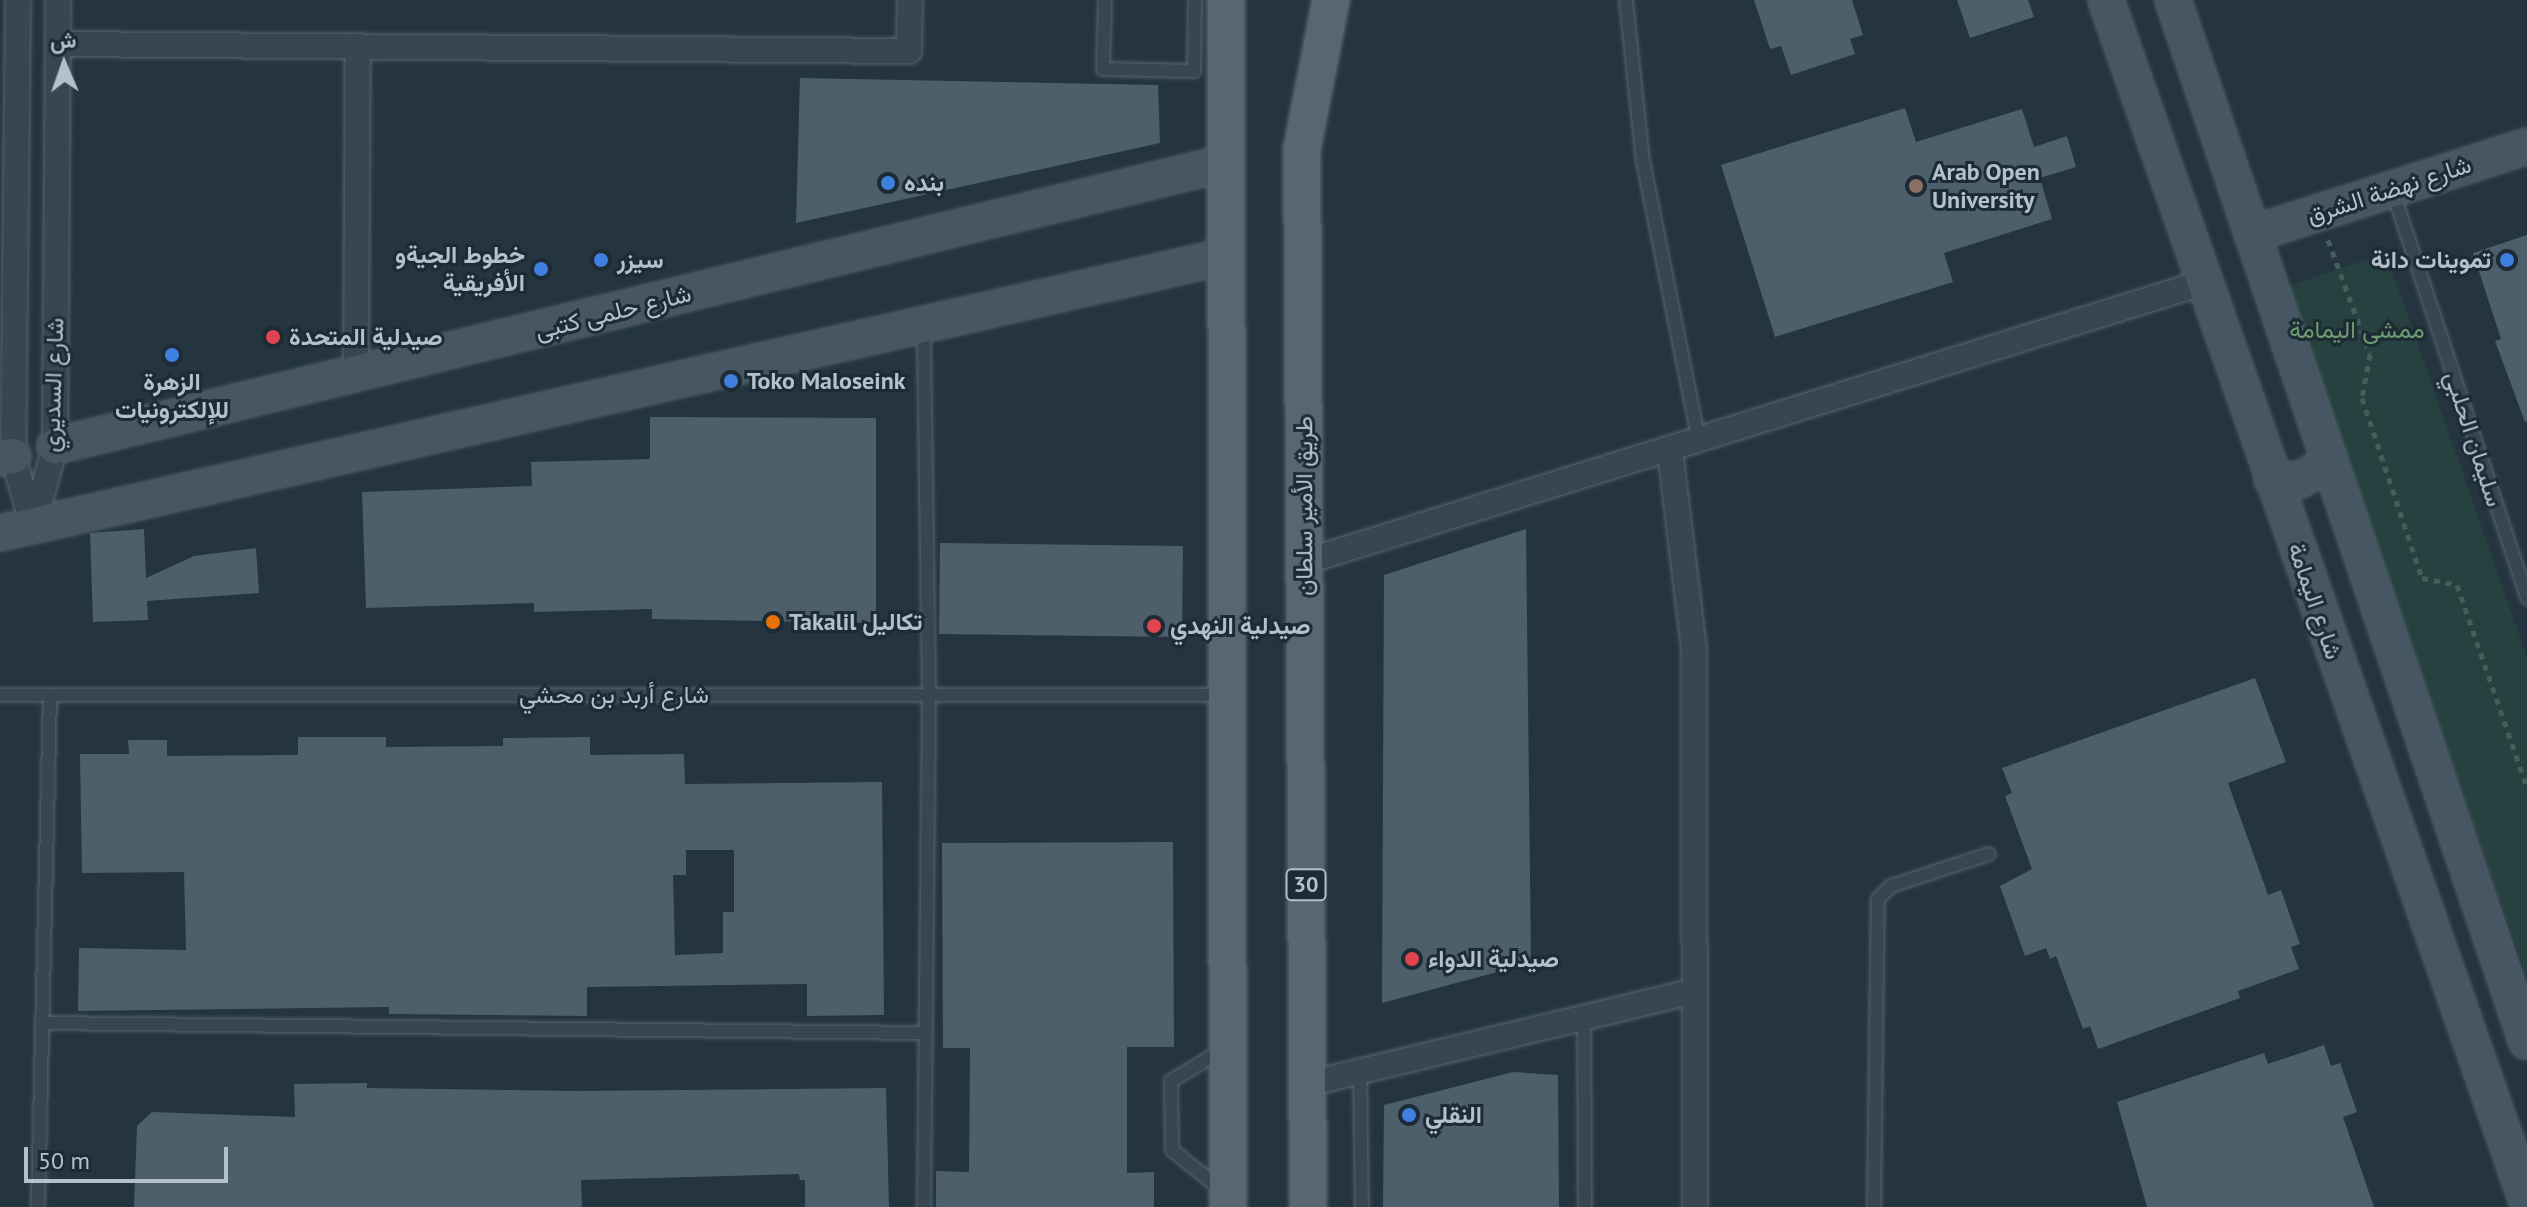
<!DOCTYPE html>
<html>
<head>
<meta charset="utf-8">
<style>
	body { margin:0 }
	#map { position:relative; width:2527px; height:1207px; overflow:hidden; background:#243540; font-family:"PT Sans",Vazirmatn,sans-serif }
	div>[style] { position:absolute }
	.green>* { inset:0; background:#26413f }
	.building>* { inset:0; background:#4d5f6b }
	.path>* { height:5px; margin-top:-2.5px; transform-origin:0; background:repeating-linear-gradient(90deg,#455d5b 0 6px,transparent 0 12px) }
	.roads { filter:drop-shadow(0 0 2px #56646d) drop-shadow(0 0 2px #56646d) }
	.lane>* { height:12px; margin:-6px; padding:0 6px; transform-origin:6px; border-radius:6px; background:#394650 }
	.street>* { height:24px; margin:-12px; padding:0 12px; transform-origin:12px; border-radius:12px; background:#394650 }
	.secondary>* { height:34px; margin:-17px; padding:0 17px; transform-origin:17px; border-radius:17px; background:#465663 }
	.primary>* { height:36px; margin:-18px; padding:0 18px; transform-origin:18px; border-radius:18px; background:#576670 }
	.dots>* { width:22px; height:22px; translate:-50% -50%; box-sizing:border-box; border:4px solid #1d2b35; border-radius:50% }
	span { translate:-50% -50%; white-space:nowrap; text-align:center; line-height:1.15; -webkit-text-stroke:6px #1d2b35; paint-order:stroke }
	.shield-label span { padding:2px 6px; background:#1d2b35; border:2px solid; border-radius:6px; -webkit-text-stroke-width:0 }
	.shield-label { font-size:22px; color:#b5c1ca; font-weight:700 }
	.poi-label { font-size:24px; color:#b5c1ca; font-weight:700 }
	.left { translate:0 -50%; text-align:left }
	.right { translate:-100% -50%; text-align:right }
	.street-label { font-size:24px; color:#b5c1ca }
	.park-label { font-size:24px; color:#6c9c6e }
	.north { position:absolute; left:24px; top:24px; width:80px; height:80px; -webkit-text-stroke:6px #1d2b35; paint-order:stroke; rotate:358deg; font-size:22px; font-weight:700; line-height:32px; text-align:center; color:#b5c1ca }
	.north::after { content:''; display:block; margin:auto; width:28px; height:36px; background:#b5c1ca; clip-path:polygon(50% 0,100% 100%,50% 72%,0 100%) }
	.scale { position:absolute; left:24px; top:1147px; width:204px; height:36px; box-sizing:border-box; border:4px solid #b5c1ca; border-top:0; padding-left:10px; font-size:24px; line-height:28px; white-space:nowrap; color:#b5c1ca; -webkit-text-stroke:6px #1d2b35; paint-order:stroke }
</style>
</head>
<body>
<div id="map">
	<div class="green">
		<div style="clip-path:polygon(2386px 253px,2527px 657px,2527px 976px,2286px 287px)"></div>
	</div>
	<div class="building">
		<div style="clip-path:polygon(1754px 0,1852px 0,1863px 35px,1850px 39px,1855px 54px,1791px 75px,1781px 46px,1770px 49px)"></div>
		<div style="clip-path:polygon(1957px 0,2028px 0,2034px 17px,1970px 38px)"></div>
		<div style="clip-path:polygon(800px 78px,1158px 85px,1160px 143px,796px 223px)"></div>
		<div style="clip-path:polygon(1905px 108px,1916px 142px,2022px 109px,2034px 147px,2067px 136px,2076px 167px,2040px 178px,2052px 219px,1944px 253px,1953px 282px,1775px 337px,1721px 165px)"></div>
		<div style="clip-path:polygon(2527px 235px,2527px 421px,2525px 422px,2495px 341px,2501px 339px,2473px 253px)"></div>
		<div style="clip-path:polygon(650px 417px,876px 418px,876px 623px,652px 619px,652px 609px,534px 612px,534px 603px,366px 608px,362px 492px,532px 486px,531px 462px,650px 459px)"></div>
		<div style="clip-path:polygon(144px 529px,146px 578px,194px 556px,256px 548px,259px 593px,147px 601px,148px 620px,93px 622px,90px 533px)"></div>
		<div style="clip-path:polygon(1526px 529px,1531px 963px,1382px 1003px,1384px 575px)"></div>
		<div style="clip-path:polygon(940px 543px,1183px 546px,1182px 637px,939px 634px)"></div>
		<div style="clip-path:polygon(2255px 678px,2286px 762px,2228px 783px,2268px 895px,2281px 890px,2300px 944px,2291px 947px,2299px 969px,2238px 991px,2240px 998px,2098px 1049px,2090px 1026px,2083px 1029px,2056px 956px,2050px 959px,2046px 948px,2025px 956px,2000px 886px,2032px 869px,2005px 796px,2012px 793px,2002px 768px)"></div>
		<div style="clip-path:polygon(evenodd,298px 737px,386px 737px,386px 747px,503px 746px,503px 738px,590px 737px,590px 755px,684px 754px,685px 784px,882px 782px,884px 1015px,807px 1016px,807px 984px,587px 987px,587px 1016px,389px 1014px,389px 1007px,78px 1011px,79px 948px,186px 950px,184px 872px,82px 873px,80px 754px,129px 754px,128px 740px,167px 740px,167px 756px,298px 755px,298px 737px,686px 850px,734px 850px,734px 912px,723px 912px,723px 953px,675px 955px,673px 875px,686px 875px,686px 850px)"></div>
		<div style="clip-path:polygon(1173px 842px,1174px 1047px,1127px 1047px,1127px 1173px,1154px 1172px,1154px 1207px,936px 1207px,936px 1171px,969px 1172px,970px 1048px,943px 1048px,942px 843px)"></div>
		<div style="clip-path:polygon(2324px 1045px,2331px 1066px,2340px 1063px,2357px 1112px,2343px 1117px,2374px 1207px,2147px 1207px,2117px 1102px,2264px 1053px,2268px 1064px)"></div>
		<div style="clip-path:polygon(1513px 1072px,1558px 1075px,1559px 1207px,1383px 1207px,1384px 1105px)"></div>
		<div style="clip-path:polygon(367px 1083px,367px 1088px,578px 1091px,886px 1088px,889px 1207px,805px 1207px,805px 1180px,800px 1180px,799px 1174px,581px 1180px,582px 1207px,134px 1207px,137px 1126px,152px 1112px,295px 1117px,294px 1084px)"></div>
	</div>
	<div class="path">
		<div style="left:2328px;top:240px;width:121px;rotate:69.8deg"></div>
		<div style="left:2370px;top:354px;width:45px;rotate:100.3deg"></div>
		<div style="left:2362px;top:398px;width:190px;rotate:71.6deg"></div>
		<div style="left:2422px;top:578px;width:36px;rotate:11deg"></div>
		<div style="left:2457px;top:585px;width:214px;rotate:70.9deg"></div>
	</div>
	<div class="roads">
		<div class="lane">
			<div style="left:1105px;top:0;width:69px;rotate:91.7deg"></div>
			<div style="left:1103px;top:69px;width:91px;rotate:1.3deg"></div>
			<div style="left:1194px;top:71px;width:71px;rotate:-89.2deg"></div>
			<div style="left:1626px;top:0;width:162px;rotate:84deg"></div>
			<div style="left:1643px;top:161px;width:287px;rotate:78.7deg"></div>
			<div style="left:2393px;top:192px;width:428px;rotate:71.7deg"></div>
			<div style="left:0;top:695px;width:1225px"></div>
			<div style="left:1584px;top:1017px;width:190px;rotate:89.7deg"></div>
			<div style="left:42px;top:1023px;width:884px;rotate:0.65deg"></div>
			<div style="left:1222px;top:1050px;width:60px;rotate:148.7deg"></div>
			<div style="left:1171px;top:1081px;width:69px;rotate:89.2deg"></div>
			<div style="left:1172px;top:1150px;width:65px;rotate:38.8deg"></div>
			<div style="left:1360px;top:1070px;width:137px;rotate:89.2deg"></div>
			<div style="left:38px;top:1207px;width:512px;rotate:-88.66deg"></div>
			<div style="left:924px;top:1207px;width:512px;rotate:-89.44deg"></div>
			<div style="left:929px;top:695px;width:369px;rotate:-90.8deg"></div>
			<div style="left:1874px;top:1207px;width:308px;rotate:-89.3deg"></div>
			<div style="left:1878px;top:899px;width:18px;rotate:-45deg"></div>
			<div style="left:1891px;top:886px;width:103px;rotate:-18.1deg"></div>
		</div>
		<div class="street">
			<div style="left:18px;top:0;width:456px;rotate:90.6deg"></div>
			<div style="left:13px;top:456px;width:73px;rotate:74.1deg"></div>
			<div style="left:58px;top:44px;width:851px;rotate:0.47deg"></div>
			<div style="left:909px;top:51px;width:51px;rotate:-88.9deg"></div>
			<div style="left:356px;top:374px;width:328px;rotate:-89.7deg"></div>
			<div style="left:1670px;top:451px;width:198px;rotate:83.1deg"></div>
			<div style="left:1694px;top:648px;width:559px;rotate:89.9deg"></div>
			<div style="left:34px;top:524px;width:81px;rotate:-74.9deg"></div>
			<div style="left:55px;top:446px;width:446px;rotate:-89.6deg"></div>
			<div style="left:1304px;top:562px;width:940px;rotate:-17.26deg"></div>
			<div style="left:1307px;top:1084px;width:399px;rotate:-13.5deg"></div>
		</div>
		<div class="secondary">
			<div style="left:2106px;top:0;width:1273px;rotate:70.68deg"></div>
			<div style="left:2173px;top:0;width:1100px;rotate:71.24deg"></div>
			<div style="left:2252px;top:234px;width:289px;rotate:-17.7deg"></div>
			<div style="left:55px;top:446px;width:1205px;rotate:-13.59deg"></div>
			<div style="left:0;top:458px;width:13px;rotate:-9deg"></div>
			<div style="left:2272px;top:479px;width:28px;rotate:2deg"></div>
			<div style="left:2300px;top:480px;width:35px;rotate:-31deg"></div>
			<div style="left:0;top:533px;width:1258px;rotate:-12.72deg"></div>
		</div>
		<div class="primary">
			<div style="left:1226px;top:0;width:1207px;rotate:89.91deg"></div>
			<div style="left:1308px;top:1207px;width:1058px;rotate:-90.32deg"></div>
			<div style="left:1302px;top:149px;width:152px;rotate:-79deg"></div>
		</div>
	</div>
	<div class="dots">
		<div style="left:888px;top:183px;background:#3f7fe0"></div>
		<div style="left:1916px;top:186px;background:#8d6e63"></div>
		<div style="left:601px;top:260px;background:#3f7fe0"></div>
		<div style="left:2507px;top:260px;background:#3f7fe0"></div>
		<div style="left:541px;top:269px;background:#3f7fe0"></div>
		<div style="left:273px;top:337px;background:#e0444e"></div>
		<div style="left:172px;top:355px;background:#3f7fe0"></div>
		<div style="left:731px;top:381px;background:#3f7fe0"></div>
		<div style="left:773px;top:622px;background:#e8710a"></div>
		<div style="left:1154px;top:626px;background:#e0444e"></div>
		<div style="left:1412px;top:959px;background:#e0444e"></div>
		<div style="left:1409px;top:1115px;background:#3f7fe0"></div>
	</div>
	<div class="shield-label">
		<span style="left:1306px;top:885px">30</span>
	</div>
	<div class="poi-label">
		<span class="left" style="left:1932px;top:186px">Arab Open<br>University</span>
		<span class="left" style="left:904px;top:183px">بنده</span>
		<span class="right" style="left:525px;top:269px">خطوط الجيةو<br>الأفريقية</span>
		<span class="left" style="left:617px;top:260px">سيزر</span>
		<span class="right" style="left:2491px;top:260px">تموينات دانة</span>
		<span class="left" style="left:289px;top:337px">صيدلية المتحدة</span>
		<span class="left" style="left:747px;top:381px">Toko Maloseink</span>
		<span style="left:172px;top:396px">الزهرة<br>للإلكترونيات</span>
		<span class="left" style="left:789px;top:622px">Takalil تكاليل</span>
		<span class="left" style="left:1170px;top:626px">صيدلية النهدي</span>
		<span class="left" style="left:1428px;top:959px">صيدلية الدواء</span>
		<span class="left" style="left:1425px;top:1115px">النقلي</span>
	</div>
	<div class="street-label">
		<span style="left:2389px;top:190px;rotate:-18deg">شارع نهضة الشرق</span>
		<span style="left:613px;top:312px;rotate:-14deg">شارع حلمى كتبى</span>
		<span style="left:53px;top:385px;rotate:-88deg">شارع السديري</span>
		<span style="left:2474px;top:439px;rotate:72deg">سليمان الحلبي</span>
		<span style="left:1304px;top:506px;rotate:-90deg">طريق الأمير سلطان</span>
		<span style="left:2315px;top:601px;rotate:71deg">شارع اليمامة</span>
		<span style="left:614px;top:695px">شارع أربد بن محشي</span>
	</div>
	<div class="park-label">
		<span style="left:2357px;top:330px">ممشى اليمامة</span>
	</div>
	<div class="north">ش</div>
	<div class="scale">50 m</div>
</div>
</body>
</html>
